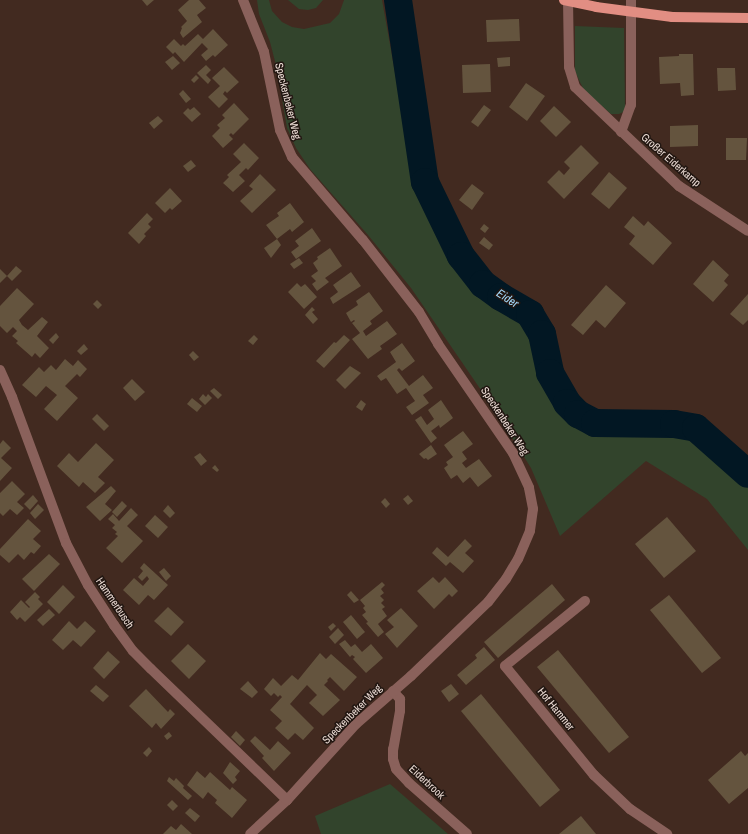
<!DOCTYPE html>
<html>
<head>
<meta charset="utf-8">
<style>
	body { margin:0 }
	#map { position:relative; width:748px; height:834px; overflow:hidden; background:#422a20; font-family:"Archivo Narrow",sans-serif }
	div>[style] { position:absolute }
	.green>* { inset:0; background:#32442c }
	.river>* { height:28px; margin:-14px; padding:0 14px; transform-origin:14px; border-radius:14px; background:#021723 }
	.building>* { inset:0; background:#64543e }
	.minor>* { height:10px; margin:-5px; padding:0 5px; transform-origin:5px; border-radius:5px; background:#8a615b }
	.major>* { height:10px; margin:-5px; padding:0 5px; transform-origin:5px; border-radius:5px; background:#e28e83 }
	span { translate:-50% -50%; white-space:nowrap; text-align:center; line-height:1.15; -webkit-text-stroke:3px #211611; paint-order:stroke }
	.street-label { font-size:11px; color:#ebdbd4 }
	.water-label { font-size:12px; color:#a4dbfd; font-style:italic }
</style>
</head>
<body>
<div id="map">
	<div class="green">
		<div style="clip-path:polygon(257px 0,269px 0,272px 11px,282px 22px,292px 27px,304px 29px,330px 23px,339px 14px,344px 0,382px 0,415px 184px,470px 286px,522px 319px,532px 338px,540px 378px,556px 406px,574px 421px,598px 435px,681px 433px,731px 469px,748px 487px,748px 550px,707px 499px,646px 461px,560px 536px,531px 468px,494px 409px,411px 288px,368px 235px,310px 169px,296px 148px,287px 128px,277px 69px,270px 42px,259px 14px)"></div>
		<div style="clip-path:polygon(288px 0,323px 0,316px 8px,308px 10px,299px 9px)"></div>
		<div style="clip-path:polygon(575px 26px,624px 28px,625px 111px,619px 114px,611px 114px,584px 90px,579px 80px,575px 71px)"></div>
		<div style="clip-path:polygon(390px 784px,448px 834px,321px 834px,315px 816px)"></div>
	</div>
	<div class="river">
		<div style="left:398px;top:0;width:184px;rotate:81.6deg"></div>
		<div style="left:425px;top:182px;width:82px;rotate:64.1deg"></div>
		<div style="left:461px;top:256px;width:36px;rotate:52deg"></div>
		<div style="left:483px;top:284px;width:22px;rotate:36deg"></div>
		<div style="left:501px;top:297px;width:34px;rotate:30deg"></div>
		<div style="left:530px;top:314px;width:23px;rotate:59deg"></div>
		<div style="left:542px;top:334px;width:40px;rotate:78deg"></div>
		<div style="left:550px;top:373px;width:34px;rotate:60deg"></div>
		<div style="left:567px;top:403px;width:16px;rotate:45deg"></div>
		<div style="left:578px;top:414px;width:19px;rotate:28deg"></div>
		<div style="left:595px;top:423px;width:79px;rotate:0.7deg"></div>
		<div style="left:674px;top:424px;width:22px;rotate:10deg"></div>
		<div style="left:696px;top:428px;width:69px;rotate:41.5deg"></div>
	</div>
	<div class="building">
		<div style="clip-path:polygon(142px 0,154px 0,147px 6px)"></div>
		<div style="clip-path:polygon(189px 0,199px 0,206px 8px,197px 15px,202px 22px,183px 38px,180px 33px,182px 28px,181px 27px,187px 21px,178px 10px)"></div>
		<div style="clip-path:polygon(519px 19px,520px 41px,487px 42px,486px 20px)"></div>
		<div style="clip-path:polygon(213px 29px,228px 45px,215px 57px,213px 55px,206px 61px,201px 55px,208px 49px,202px 43px,184px 62px,175px 52px,173px 54px,166px 47px,174px 39px,181px 46px,183px 44px,185px 46px,198px 34px,203px 39px)"></div>
		<div style="clip-path:polygon(679px 54px,693px 54px,694px 95px,681px 96px,680px 83px,660px 84px,659px 57px,679px 56px)"></div>
		<div style="clip-path:polygon(173px 56px,180px 63px,172px 70px,165px 62px)"></div>
		<div style="clip-path:polygon(510px 57px,510px 66px,498px 67px,497px 58px)"></div>
		<div style="clip-path:polygon(490px 64px,491px 92px,463px 93px,462px 65px)"></div>
		<div style="clip-path:polygon(206px 65px,211px 70px,206px 75px,211px 80px,208px 84px,197px 73px)"></div>
		<div style="clip-path:polygon(224px 67px,239px 82px,227px 93px,225px 91px,223px 94px,228px 99px,219px 108px,208px 97px,220px 86px,212px 78px)"></div>
		<div style="clip-path:polygon(717px 68px,735px 68px,736px 90px,718px 91px)"></div>
		<div style="clip-path:polygon(196px 75px,199px 78px,194px 83px,191px 80px)"></div>
		<div style="clip-path:polygon(526px 83px,545px 96px,527px 121px,509px 107px)"></div>
		<div style="clip-path:polygon(183px 90px,191px 99px,186px 103px,179px 94px)"></div>
		<div style="clip-path:polygon(234px 103px,249px 119px,233px 135px,231px 133px,229px 135px,233px 139px,223px 148px,212px 136px,220px 128px,217px 125px,225px 118px,222px 115px)"></div>
		<div style="clip-path:polygon(484px 105px,491px 110px,478px 127px,471px 122px)"></div>
		<div style="clip-path:polygon(554px 106px,571px 122px,556px 137px,540px 121px)"></div>
		<div style="clip-path:polygon(194px 107px,201px 114px,192px 122px,183px 113px,188px 108px,190px 110px)"></div>
		<div style="clip-path:polygon(158px 116px,163px 121px,154px 129px,149px 123px)"></div>
		<div style="clip-path:polygon(698px 125px,698px 146px,670px 147px,670px 126px)"></div>
		<div style="clip-path:polygon(726px 138px,747px 138px,746px 160px,726px 160px)"></div>
		<div style="clip-path:polygon(244px 143px,259px 158px,248px 170px,246px 168px,239px 175px,245px 181px,233px 192px,223px 183px,229px 177px,227px 175px,241px 162px,233px 154px)"></div>
		<div style="clip-path:polygon(581px 145px,599px 163px,564px 199px,547px 182px,559px 170px,564px 175px,570px 168px,564px 162px)"></div>
		<div style="clip-path:polygon(191px 160px,196px 166px,188px 172px,183px 166px)"></div>
		<div style="clip-path:polygon(609px 172px,627px 188px,609px 209px,591px 194px)"></div>
		<div style="clip-path:polygon(260px 174px,276px 190px,252px 213px,240px 201px,253px 189px,249px 186px)"></div>
		<div style="clip-path:polygon(472px 184px,484px 193px,472px 210px,459px 200px)"></div>
		<div style="clip-path:polygon(170px 188px,182px 201px,172px 210px,170px 208px,165px 213px,155px 203px)"></div>
		<div style="clip-path:polygon(290px 203px,304px 222px,292px 232px,290px 229px,277px 239px,266px 225px,279px 216px,277px 213px)"></div>
		<div style="clip-path:polygon(147px 213px,153px 219px,148px 224px,151px 227px,144px 234px,146px 236px,139px 244px,128px 233px)"></div>
		<div style="clip-path:polygon(633px 216px,644px 226px,648px 221px,672px 243px,653px 265px,629px 244px,635px 236px,624px 227px)"></div>
		<div style="clip-path:polygon(484px 224px,489px 228px,485px 233px,480px 229px)"></div>
		<div style="clip-path:polygon(312px 228px,321px 241px,296px 259px,291px 252px,299px 246px,295px 241px)"></div>
		<div style="clip-path:polygon(484px 237px,493px 245px,489px 250px,479px 243px)"></div>
		<div style="clip-path:polygon(277px 239px,281px 245px,271px 258px,264px 248px)"></div>
		<div style="clip-path:polygon(330px 248px,342px 266px,325px 278px,329px 282px,317px 291px,312px 284px,316px 281px,311px 276px,318px 271px,313px 263px,318px 259px,317px 257px)"></div>
		<div style="clip-path:polygon(299px 258px,303px 263px,294px 269px,290px 264px)"></div>
		<div style="clip-path:polygon(713px 260px,729px 275px,724px 281px,728px 285px,713px 302px,693px 284px)"></div>
		<div style="clip-path:polygon(16px 266px,22px 271px,12px 281px,7px 276px)"></div>
		<div style="clip-path:polygon(0 269px,7px 276px,0 283px)"></div>
		<div style="clip-path:polygon(351px 272px,361px 286px,333px 304px,330px 298px,338px 292px,333px 285px)"></div>
		<div style="clip-path:polygon(297px 283px,301px 287px,305px 284px,317px 297px,304px 309px,288px 292px)"></div>
		<div style="clip-path:polygon(606px 285px,626px 303px,605px 328px,596px 320px,583px 335px,571px 325px)"></div>
		<div style="clip-path:polygon(17px 288px,34px 304px,19px 320px,22px 325px,28px 330px,42px 317px,48px 322px,37px 336px,49px 348px,40px 358px,35px 353px,32px 357px,16px 343px,18px 341px,12px 336px,17px 331px,13px 327px,7px 333px,0 326px,0 306px)"></div>
		<div style="clip-path:polygon(369px 292px,383px 311px,370px 321px,372px 324px,363px 331px,366px 336px,387px 321px,397px 334px,380px 346px,382px 349px,368px 359px,352px 339px,360px 333px,352px 323px,355px 321px,354px 320px,351px 322px,346px 313px,358px 305px,356px 301px)"></div>
		<div style="clip-path:polygon(748px 294px,748px 320px,743px 325px,730px 314px)"></div>
		<div style="clip-path:polygon(97px 300px,102px 305px,98px 309px,93px 304px)"></div>
		<div style="clip-path:polygon(312px 307px,315px 310px,312px 312px,318px 319px,313px 324px,305px 315px)"></div>
		<div style="clip-path:polygon(56px 333px,59px 337px,53px 344px,49px 340px)"></div>
		<div style="clip-path:polygon(254px 335px,258px 339px,253px 345px,248px 341px)"></div>
		<div style="clip-path:polygon(344px 335px,350px 340px,324px 368px,316px 361px,334px 342px,336px 343px)"></div>
		<div style="clip-path:polygon(402px 343px,415px 361px,402px 371px,399px 368px,397px 370px,409px 386px,423px 375px,433px 388px,423px 395px,429px 403px,412px 415px,406px 407px,415px 401px,406px 388px,397px 394px,386px 378px,381px 381px,377px 376px,396px 362px,390px 352px)"></div>
		<div style="clip-path:polygon(84px 344px,88px 349px,81px 355px,77px 351px)"></div>
		<div style="clip-path:polygon(193px 351px,199px 357px,194px 361px,189px 355px)"></div>
		<div style="clip-path:polygon(65px 359px,73px 366px,78px 360px,87px 369px,80px 377px,77px 374px,65px 386px,78px 398px,57px 421px,44px 409px,57px 395px,46px 386px,36px 397px,22px 385px,39px 367px,44px 372px,51px 365px,56px 370px)"></div>
		<div style="clip-path:polygon(350px 366px,361px 373px,345px 389px,336px 380px)"></div>
		<div style="clip-path:polygon(132px 379px,145px 392px,135px 401px,123px 388px)"></div>
		<div style="clip-path:polygon(214px 388px,222px 395px,218px 399px,210px 391px)"></div>
		<div style="clip-path:polygon(203px 394px,206px 397px,208px 394px,212px 398px,205px 405px,199px 399px)"></div>
		<div style="clip-path:polygon(192px 398px,202px 406px,197px 412px,187px 404px)"></div>
		<div style="clip-path:polygon(361px 400px,366px 404px,362px 411px,356px 407px)"></div>
		<div style="clip-path:polygon(441px 400px,453px 418px,440px 428px,439px 425px,431px 431px,437px 438px,431px 443px,415px 420px,421px 416px,427px 425px,434px 419px,428px 410px)"></div>
		<div style="clip-path:polygon(97px 414px,109px 426px,104px 431px,92px 419px)"></div>
		<div style="clip-path:polygon(463px 431px,473px 444px,462px 452px,467px 459px,462px 463px,466px 468px,479px 459px,492px 476px,478px 487px,470px 477px,463px 483px,457px 475px,451px 479px,444px 468px,448px 465px,446px 462px,453px 457px,444px 445px)"></div>
		<div style="clip-path:polygon(3px 440px,11px 448px,1px 458px,12px 468px,0 481px,0 444px)"></div>
		<div style="clip-path:polygon(96px 443px,114px 460px,98px 477px,105px 483px,95px 493px,83px 482px,79px 487px,57px 466px,69px 453px,78px 462px)"></div>
		<div style="clip-path:polygon(431px 445px,437px 454px,428px 460px,426px 458px,424px 459px,419px 454px)"></div>
		<div style="clip-path:polygon(200px 453px,207px 461px,201px 466px,194px 457px)"></div>
		<div style="clip-path:polygon(215px 465px,219px 470px,217px 472px,212px 468px)"></div>
		<div style="clip-path:polygon(12px 481px,25px 494px,17px 502px,24px 508px,17px 515px,10px 509px,3px 516px,0 513px,0 493px)"></div>
		<div style="clip-path:polygon(111px 486px,116px 491px,105px 504px,112px 510px,100px 521px,86px 507px)"></div>
		<div style="clip-path:polygon(33px 495px,38px 501px,30px 510px,24px 504px)"></div>
		<div style="clip-path:polygon(408px 495px,413px 501px,408px 505px,403px 499px)"></div>
		<div style="clip-path:polygon(385px 498px,390px 504px,386px 508px,381px 502px)"></div>
		<div style="clip-path:polygon(122px 501px,127px 506px,117px 517px,112px 512px)"></div>
		<div style="clip-path:polygon(38px 504px,44px 510px,35px 519px,30px 513px)"></div>
		<div style="clip-path:polygon(168px 505px,175px 513px,170px 518px,163px 511px)"></div>
		<div style="clip-path:polygon(131px 508px,138px 515px,127px 526px,143px 541px,122px 563px,106px 548px,118px 536px,115px 534px,117px 532px,112px 528px,115px 525px,108px 519px,113px 514px,119px 521px)"></div>
		<div style="clip-path:polygon(155px 515px,168px 527px,158px 538px,145px 526px)"></div>
		<div style="clip-path:polygon(667px 517px,696px 551px,664px 578px,635px 544px)"></div>
		<div style="clip-path:polygon(28px 519px,41px 531px,33px 539px,41px 546px,34px 554px,31px 552px,24px 560px,18px 554px,9px 563px,0 555px,0 549px)"></div>
		<div style="clip-path:polygon(465px 539px,472px 546px,465px 553px,474px 561px,463px 573px,450px 562px,446px 566px,432px 553px,437px 547px,448px 557px)"></div>
		<div style="clip-path:polygon(49px 554px,60px 564px,34px 591px,22px 579px)"></div>
		<div style="clip-path:polygon(144px 563px,168px 585px,154px 600px,148px 595px,139px 605px,123px 590px,134px 578px,143px 586px,149px 579px,147px 576px,142px 581px,138px 577px,143px 571px,140px 568px)"></div>
		<div style="clip-path:polygon(164px 568px,171px 576px,166px 581px,159px 572px)"></div>
		<div style="clip-path:polygon(433px 577px,439px 583px,445px 577px,458px 591px,452px 597px,449px 594px,434px 609px,417px 591px)"></div>
		<div style="clip-path:polygon(382px 582px,385px 585px,381px 589px,384px 593px,380px 596px,384px 600px,381px 603px,385px 607px,382px 609px,387px 616px,378px 624px,384px 632px,378px 637px,366px 623px,368px 622px,362px 615px,366px 612px,363px 608px,365px 606px,360px 600px)"></div>
		<div style="clip-path:polygon(552px 584px,565px 600px,498px 658px,484px 642px)"></div>
		<div style="clip-path:polygon(63px 585px,75px 597px,59px 614px,47px 602px)"></div>
		<div style="clip-path:polygon(351px 591px,359px 600px,354px 603px,347px 595px)"></div>
		<div style="clip-path:polygon(35px 592px,40px 597px,38px 599px,43px 604px,25px 622px,20px 617px,17px 620px,10px 612px,21px 600px,29px 608px,30px 607px,25px 602px)"></div>
		<div style="clip-path:polygon(669px 595px,721px 658px,702px 673px,650px 610px)"></div>
		<div style="clip-path:polygon(168px 607px,184px 622px,171px 636px,154px 621px)"></div>
		<div style="clip-path:polygon(401px 608px,418px 626px,397px 648px,385px 634px,394px 627px,387px 620px)"></div>
		<div style="clip-path:polygon(49px 609px,55px 615px,43px 626px,37px 620px)"></div>
		<div style="clip-path:polygon(351px 615px,365px 632px,357px 639px,343px 622px)"></div>
		<div style="clip-path:polygon(69px 621px,77px 629px,85px 621px,96px 631px,81px 647px,73px 640px,63px 650px,52px 640px)"></div>
		<div style="clip-path:polygon(333px 623px,336px 626px,331px 631px,328px 627px)"></div>
		<div style="clip-path:polygon(338px 628px,344px 635px,335px 644px,329px 637px)"></div>
		<div style="clip-path:polygon(345px 640px,351px 647px,355px 644px,362px 652px,371px 644px,383px 658px,366px 673px,353px 659px,355px 657px,352px 655px,350px 657px,339px 644px)"></div>
		<div style="clip-path:polygon(188px 644px,206px 661px,189px 679px,171px 661px)"></div>
		<div style="clip-path:polygon(484px 647px,495px 660px,466px 685px,457px 675px,477px 658px,475px 655px)"></div>
		<div style="clip-path:polygon(558px 650px,629px 737px,609px 753px,537px 667px)"></div>
		<div style="clip-path:polygon(108px 651px,120px 662px,104px 679px,93px 668px)"></div>
		<div style="clip-path:polygon(320px 653px,326px 659px,331px 654px,357px 677px,344px 691px,330px 677px,327px 680px,328px 681px,324px 685px,340px 700px,323px 716px,309px 703px,317px 695px,307px 685px,290px 704px,314px 728px,303px 740px,295px 733px,288px 740px,275px 728px,282px 721px,270px 710px,282px 697px,280px 695px,278px 697px,274px 693px,271px 696px,264px 689px,273px 678px,281px 686px,292px 675px,298px 680px)"></div>
		<div style="clip-path:polygon(248px 681px,258px 692px,252px 698px,240px 689px)"></div>
		<div style="clip-path:polygon(451px 684px,459px 694px,449px 702px,441px 691px)"></div>
		<div style="clip-path:polygon(96px 685px,109px 696px,103px 702px,90px 691px)"></div>
		<div style="clip-path:polygon(146px 689px,168px 712px,170px 709px,175px 714px,161px 729px,156px 723px,152px 728px,129px 706px)"></div>
		<div style="clip-path:polygon(481px 694px,560px 790px,540px 807px,461px 711px)"></div>
		<div style="clip-path:polygon(236px 731px,245px 740px,240px 746px,231px 737px)"></div>
		<div style="clip-path:polygon(169px 732px,172px 736px,167px 740px,164px 736px)"></div>
		<div style="clip-path:polygon(255px 736px,270px 750px,278px 741px,291px 753px,274px 771px,262px 758px,264px 756px,250px 741px)"></div>
		<div style="clip-path:polygon(149px 747px,152px 751px,147px 757px,143px 753px)"></div>
		<div style="clip-path:polygon(741px 751px,745px 756px,748px 753px,748px 788px,729px 804px,708px 780px)"></div>
		<div style="clip-path:polygon(230px 762px,240px 771px,235px 777px,237px 780px,233px 784px,223px 773px)"></div>
		<div style="clip-path:polygon(197px 771px,205px 778px,210px 772px,230px 790px,232px 787px,247px 800px,232px 818px,215px 803px,217px 800px,208px 792px,203px 799px,187px 785px)"></div>
		<div style="clip-path:polygon(169px 777px,174px 781px,176px 778px,184px 786px,183px 788px,192px 796px,188px 800px,167px 781px)"></div>
		<div style="clip-path:polygon(172px 800px,178px 806px,173px 811px,167px 805px)"></div>
		<div style="clip-path:polygon(190px 808px,200px 816px,195px 822px,185px 813px)"></div>
		<div style="clip-path:polygon(581px 816px,596px 834px,559px 834px)"></div>
		<div style="clip-path:polygon(181px 824px,192px 834px,163px 834px,171px 826px,176px 830px)"></div>
	</div>
	<div class="minor">
		<div style="left:243px;top:0;width:56px;rotate:68deg"></div>
		<div style="left:264px;top:52px;width:80px;rotate:78.4deg"></div>
		<div style="left:280px;top:130px;width:30px;rotate:66deg"></div>
		<div style="left:292px;top:157px;width:109px;rotate:49.5deg"></div>
		<div style="left:363px;top:240px;width:91px;rotate:52.1deg"></div>
		<div style="left:419px;top:312px;width:37px;rotate:59deg"></div>
		<div style="left:438px;top:344px;width:132px;rotate:55.5deg"></div>
		<div style="left:513px;top:453px;width:38px;rotate:65deg"></div>
		<div style="left:529px;top:488px;width:21px;rotate:79deg"></div>
		<div style="left:533px;top:509px;width:22px;rotate:98deg"></div>
		<div style="left:530px;top:531px;width:30px;rotate:113deg"></div>
		<div style="left:518px;top:559px;width:23px;rotate:121deg"></div>
		<div style="left:506px;top:579px;width:29px;rotate:128deg"></div>
		<div style="left:488px;top:602px;width:107px;rotate:136.1deg"></div>
		<div style="left:411px;top:676px;width:73px;rotate:138.9deg"></div>
		<div style="left:356px;top:724px;width:103px;rotate:132.2deg"></div>
		<div style="left:287px;top:800px;width:50px;rotate:137.4deg"></div>
		<div style="left:568px;top:0;width:67px;rotate:89.1deg"></div>
		<div style="left:569px;top:67px;width:21px;rotate:73deg"></div>
		<div style="left:575px;top:87px;width:144px;rotate:43.6deg"></div>
		<div style="left:679px;top:186px;width:82px;rotate:33.1deg"></div>
		<div style="left:621px;top:132px;width:29px;rotate:-70deg"></div>
		<div style="left:631px;top:105px;width:105px;rotate:-90deg"></div>
		<div style="left:0;top:370px;width:30px;rotate:66deg"></div>
		<div style="left:12px;top:397px;width:156px;rotate:69.7deg"></div>
		<div style="left:66px;top:543px;width:47px;rotate:62.4deg"></div>
		<div style="left:88px;top:585px;width:48px;rotate:57deg"></div>
		<div style="left:114px;top:625px;width:32px;rotate:54deg"></div>
		<div style="left:133px;top:651px;width:25px;rotate:45deg"></div>
		<div style="left:151px;top:669px;width:189px;rotate:43.9deg"></div>
		<div style="left:585px;top:601px;width:103px;rotate:140.9deg"></div>
		<div style="left:505px;top:666px;width:141px;rotate:50.8deg"></div>
		<div style="left:594px;top:775px;width:50px;rotate:43.4deg"></div>
		<div style="left:630px;top:809px;width:45px;rotate:34deg"></div>
		<div style="left:393px;top:691px;width:11px;rotate:49deg"></div>
		<div style="left:400px;top:699px;width:12px;rotate:90deg"></div>
		<div style="left:400px;top:711px;width:39px;rotate:100deg"></div>
		<div style="left:393px;top:749px;width:10px;rotate:90deg"></div>
		<div style="left:393px;top:759px;width:10px;rotate:73deg"></div>
		<div style="left:396px;top:769px;width:19px;rotate:47deg"></div>
		<div style="left:409px;top:783px;width:77px;rotate:41.3deg"></div>
	</div>
	<div class="major">
		<div style="left:564px;top:0;width:33px;rotate:12deg"></div>
		<div style="left:596px;top:7px;width:77px;rotate:7.5deg"></div>
		<div style="left:672px;top:17px;width:76px;rotate:0.8deg"></div>
	</div>
	<div class="street-label">
		<span style="left:288px;top:101px;rotate:76deg">Speckenbeker Weg</span>
		<span style="left:671px;top:160px;rotate:41deg">Großer Eiderkamp</span>
		<span style="left:505px;top:421px;rotate:57deg">Speckenbeker Weg</span>
		<span style="left:115px;top:603px;rotate:56deg">Hammerbusch</span>
		<span style="left:556px;top:709px;rotate:51deg">Hof Hammer</span>
		<span style="left:352px;top:714px;rotate:-45deg">Speckenbeker Weg</span>
		<span style="left:427px;top:782px;rotate:43deg">Eiderbrook</span>
	</div>
	<div class="water-label">
		<span style="left:507px;top:299px;rotate:33deg">Eider</span>
	</div>
</div>
</body>
</html>
